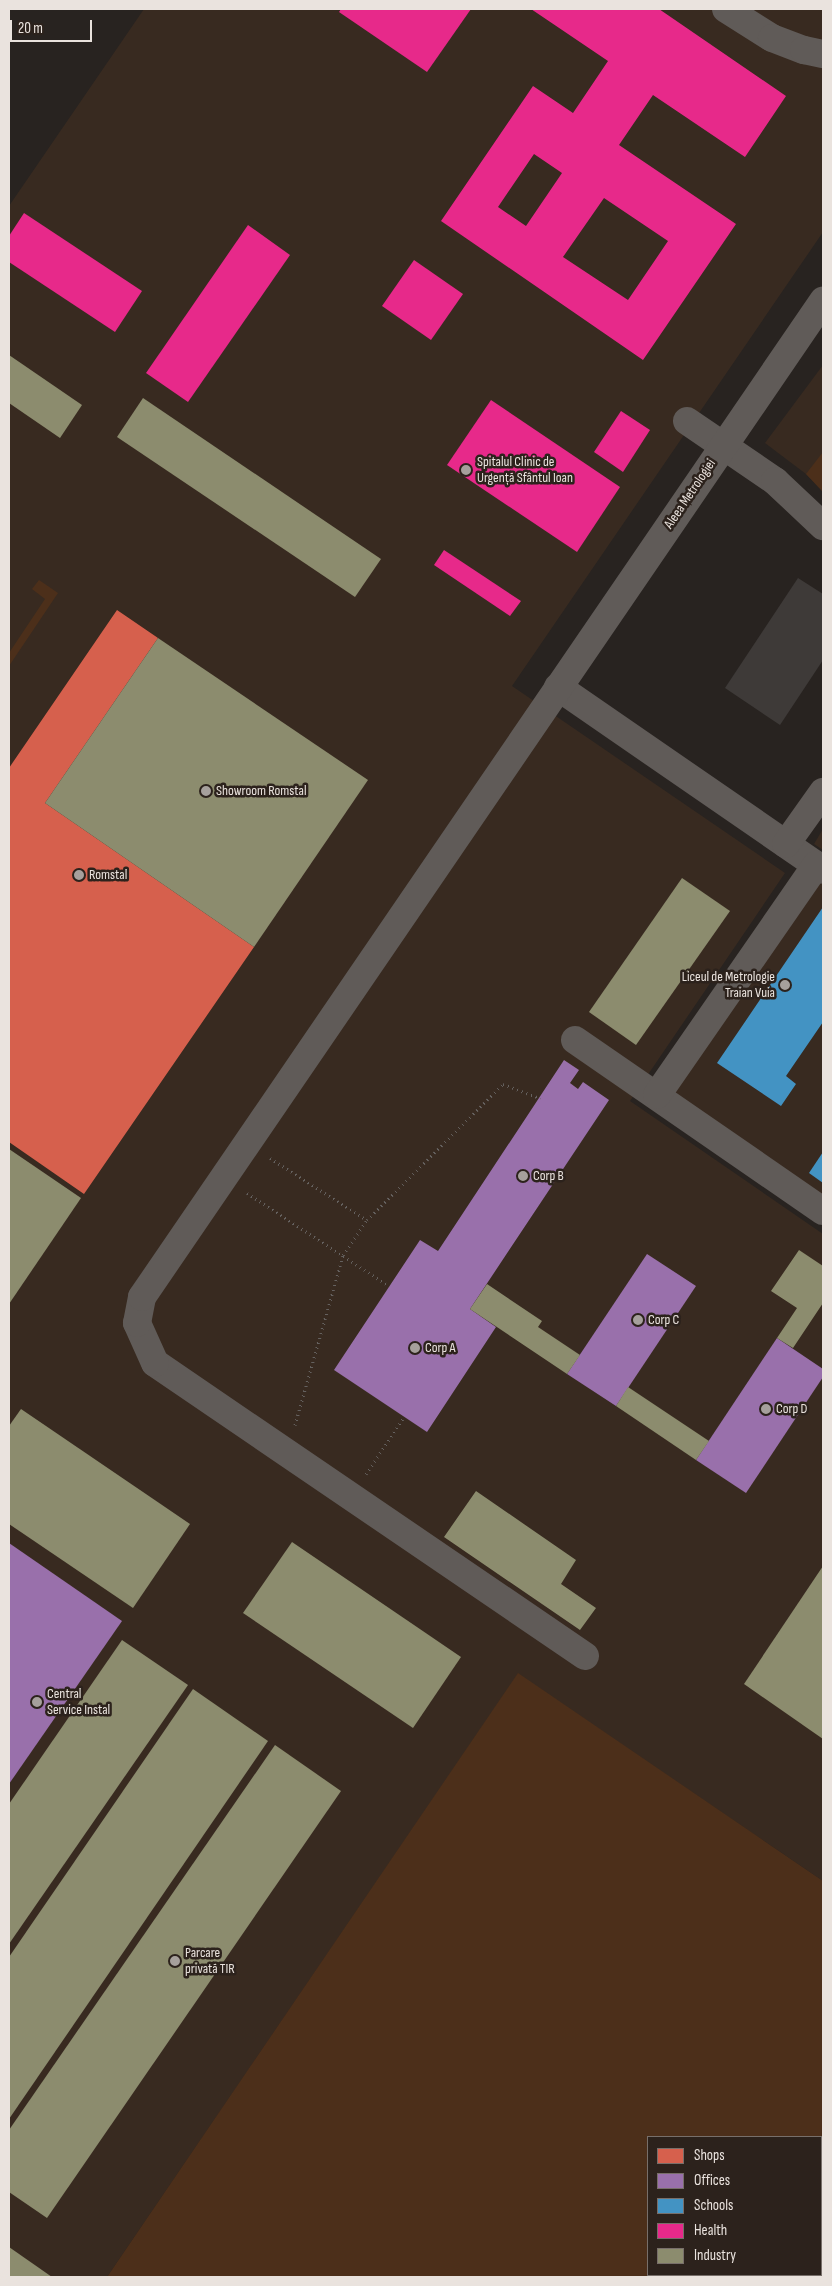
<!DOCTYPE html>
<html>
<head>
<meta charset="utf-8">
<style>
	body { margin:0 }
	#map { position:relative; width:832px; height:2286px; overflow:hidden; background:#282320; font-family:"Sofia Sans Condensed",sans-serif }
	div>[style] { position:absolute }
	.built>* { inset:0; background:#382a20 }
	.green>* { inset:0; background:#4c2f1a }
	.shops>* { inset:0; background:#d6604d }
	.offices>* { inset:0; background:#9970ab }
	.schools>* { inset:0; background:#4393c3 }
	.health>* { inset:0; background:#e7298a }
	.industry>* { inset:0; background:#8c8c6e }
	.building>* { inset:0; background:#3e3a38 }
	.path>* { height:3px; margin-top:-1.5px; transform-origin:0; background:repeating-linear-gradient(90deg,#65615f 0 1px,transparent 0 5px) }
	.minor>* { height:28px; margin:-14px; padding:0 14px; transform-origin:14px; border-radius:14px; background:#605b58 }
	.dots>* { width:14px; height:14px; translate:-50% -50%; box-sizing:border-box; border:2px solid #2c221c; border-radius:50% }
	span { translate:-50% -50%; white-space:nowrap; text-align:center; line-height:1.15; -webkit-text-stroke:5px #2c221c; paint-order:stroke }
	.poi-label { font-size:14px; color:#eae3de }
	.left { translate:0 -50%; text-align:left }
	.right { translate:-100% -50%; text-align:right }
	.street-label { font-size:14px; color:#eae3de }
	.frame { position:absolute; inset:0; border:10px solid #eae3de; pointer-events:none }
	.legend { position:absolute; left:647px; top:2136px; width:175px; height:140px; box-sizing:border-box; background:#2c221c; border:1px solid #786f6a; margin:0; padding:6px 9px; list-style:none; font-size:15px; color:#eae3de }
	.legend li { display:flex; align-items:center; gap:10px; height:25px }
	.legend b { width:25px; border:1px solid #786f6a }
	.scale { position:absolute; left:10px; top:20px; width:82px; height:22px; box-sizing:border-box; border:2px solid #eae3de; border-top:0; padding-left:6px; font-size:15px; line-height:18px; white-space:nowrap; color:#eae3de; -webkit-text-stroke:4px #2c221c; paint-order:stroke }
</style>
</head>
<body>
<div id="map">
	<div class="built">
		<div style="clip-path:polygon(144px 9px,823px 9px,823px 232px,512px 686px,785px 873px,630px 1101px,823px 1234px,823px 1881px,518px 1674px,107px 2277px,9px 2277px,9px 206px)"></div>
		<div style="clip-path:polygon(823px 365px,823px 492px,806px 474px,765px 443px)"></div>
		<div style="clip-path:polygon(823px 829px,823px 850px,814px 844px)"></div>
		<div style="clip-path:polygon(823px 877px,823px 1199px,671px 1094px)"></div>
	</div>
	<div class="green">
		<div style="clip-path:polygon(823px 452px,823px 492px,806px 474px)"></div>
		<div style="clip-path:polygon(39px 580px,58px 593px,9px 666px,9px 653px,45px 599px,32px 589px)"></div>
		<div style="clip-path:polygon(evenodd,518px 1673px,823px 1881px,823px 2277px,107px 2277px,518px 1673px,648px 2137px,821px 2137px,821px 2275px,648px 2275px,648px 2137px)"></div>
	</div>
	<div class="shops">
		<div style="clip-path:polygon(117px 610px,158px 638px,45px 803px,254px 947px,84px 1194px,9px 1142px,9px 768px)"></div>
	</div>
	<div class="offices">
		<div style="clip-path:polygon(564px 1060px,579px 1070px,570px 1083px,578px 1089px,583px 1082px,609px 1100px,470px 1309px,496px 1327px,427px 1432px,334px 1370px,420px 1240px,438px 1251px)"></div>
		<div style="clip-path:polygon(647px 1254px,696px 1286px,616px 1406px,567px 1374px)"></div>
		<div style="clip-path:polygon(777px 1338px,823px 1369px,823px 1377px,746px 1493px,696px 1460px)"></div>
		<div style="clip-path:polygon(9px 1543px,122px 1621px,9px 1784px)"></div>
	</div>
	<div class="schools">
		<div style="clip-path:polygon(823px 907px,823px 1022px,786px 1076px,796px 1084px,781px 1106px,717px 1063px)"></div>
		<div style="clip-path:polygon(823px 1152px,823px 1183px,809px 1173px)"></div>
	</div>
	<div class="health">
		<div style="clip-path:polygon(341px 9px,471px 9px,427px 72px,339px 12px)"></div>
		<div style="clip-path:polygon(evenodd,531px 9px,659px 9px,786px 96px,745px 157px,653px 95px,619px 145px,736px 224px,643px 360px,441px 221px,533px 86px,573px 113px,608px 61px,531px 9px,534px 154px,562px 173px,526px 226px,498px 207px,534px 154px,531px 9px,604px 198px,668px 241px,628px 300px,563px 257px,604px 198px)"></div>
		<div style="clip-path:polygon(24px 213px,142px 291px,115px 332px,9px 262px,9px 236px)"></div>
		<div style="clip-path:polygon(248px 225px,290px 255px,188px 402px,146px 373px)"></div>
		<div style="clip-path:polygon(414px 260px,463px 294px,431px 340px,382px 306px)"></div>
		<div style="clip-path:polygon(491px 400px,620px 487px,577px 552px,447px 465px)"></div>
		<div style="clip-path:polygon(621px 411px,650px 430px,623px 472px,594px 452px)"></div>
		<div style="clip-path:polygon(444px 550px,521px 601px,510px 616px,434px 565px)"></div>
	</div>
	<div class="industry">
		<div style="clip-path:polygon(9px 355px,82px 405px,60px 438px,9px 403px)"></div>
		<div style="clip-path:polygon(143px 398px,381px 559px,355px 597px,117px 437px)"></div>
		<div style="clip-path:polygon(158px 638px,368px 780px,254px 947px,45px 803px)"></div>
		<div style="clip-path:polygon(682px 878px,730px 911px,636px 1045px,589px 1012px)"></div>
		<div style="clip-path:polygon(9px 1149px,81px 1198px,9px 1304px)"></div>
		<div style="clip-path:polygon(799px 1250px,823px 1266px,823px 1303px,793px 1348px,777px 1338px,797px 1308px,771px 1291px)"></div>
		<div style="clip-path:polygon(487px 1284px,542px 1321px,538px 1327px,580px 1355px,567px 1374px,470px 1309px)"></div>
		<div style="clip-path:polygon(628px 1387px,709px 1441px,696px 1460px,616px 1406px)"></div>
		<div style="clip-path:polygon(21px 1409px,190px 1524px,133px 1608px,9px 1524px,9px 1426px)"></div>
		<div style="clip-path:polygon(476px 1491px,576px 1560px,561px 1584px,596px 1608px,580px 1630px,444px 1537px)"></div>
		<div style="clip-path:polygon(292px 1542px,461px 1657px,413px 1728px,243px 1613px)"></div>
		<div style="clip-path:polygon(823px 1566px,823px 1739px,744px 1684px)"></div>
		<div style="clip-path:polygon(122px 1640px,188px 1685px,9px 1944px,9px 1804px)"></div>
		<div style="clip-path:polygon(193px 1689px,268px 1741px,9px 2119px,9px 1957px)"></div>
		<div style="clip-path:polygon(275px 1745px,341px 1791px,47px 2218px,9px 2192px,9px 2130px)"></div>
		<div style="clip-path:polygon(9px 2247px,52px 2277px,9px 2277px)"></div>
	</div>
	<div class="building">
		<div style="clip-path:polygon(798px 578px,823px 594px,823px 660px,780px 725px,725px 688px)"></div>
	</div>
	<div class="path">
		<div style="left:270px;top:1158px;width:115px;rotate:32.6deg"></div>
		<div style="left:367px;top:1220px;width:192px;rotate:-45deg"></div>
		<div style="left:503px;top:1084px;width:40px;rotate:21deg"></div>
		<div style="left:247px;top:1193px;width:170px;rotate:33.2deg"></div>
		<div style="left:295px;top:1425px;width:177px;rotate:-74.2deg"></div>
		<div style="left:343px;top:1255px;width:42px;rotate:-55.6deg"></div>
		<div style="left:366px;top:1474px;width:69px;rotate:-56.3deg"></div>
	</div>
	<div class="minor">
		<div style="left:726px;top:9px;width:54px;rotate:32.2deg"></div>
		<div style="left:772px;top:38px;width:34px;rotate:21deg"></div>
		<div style="left:804px;top:50px;width:19px;rotate:12deg"></div>
		<div style="left:687px;top:421px;width:107px;rotate:34.3deg"></div>
		<div style="left:775px;top:481px;width:66px;rotate:43.2deg"></div>
		<div style="left:558px;top:687px;width:322px;rotate:34.6deg"></div>
		<div style="left:786px;top:844px;width:64px;rotate:-54.6deg"></div>
		<div style="left:575px;top:1040px;width:301px;rotate:34.6deg"></div>
		<div style="left:657px;top:1095px;width:280px;rotate:-55.3deg"></div>
		<div style="left:585px;top:1656px;width:520px;rotate:-145.73deg"></div>
		<div style="left:155px;top:1363px;width:44px;rotate:-114.2deg"></div>
		<div style="left:137px;top:1323px;width:26px;rotate:-79deg"></div>
		<div style="left:142px;top:1297px;width:1207px;rotate:-55.64deg"></div>
	</div>
	<div class="dots">
		<div style="left:466px;top:470px;background:#a6a09c"></div>
		<div style="left:206px;top:791px;background:#a6a09c"></div>
		<div style="left:79px;top:875px;background:#a6a09c"></div>
		<div style="left:785px;top:985px;background:#a6a09c"></div>
		<div style="left:523px;top:1176px;background:#a6a09c"></div>
		<div style="left:638px;top:1320px;background:#a6a09c"></div>
		<div style="left:415px;top:1348px;background:#a6a09c"></div>
		<div style="left:766px;top:1409px;background:#a6a09c"></div>
		<div style="left:37px;top:1702px;background:#a6a09c"></div>
		<div style="left:175px;top:1961px;background:#a6a09c"></div>
	</div>
	<div class="poi-label">
		<span class="left" style="left:477px;top:470px">Spitalul Clinic de<br>Urgență Sfântul Ioan</span>
		<span class="left" style="left:216px;top:791px">Showroom Romstal</span>
		<span class="left" style="left:89px;top:875px">Romstal</span>
		<span class="right" style="left:775px;top:985px">Liceul de Metrologie<br>Traian Vuia</span>
		<span class="left" style="left:533px;top:1176px">Corp B</span>
		<span class="left" style="left:648px;top:1320px">Corp C</span>
		<span class="left" style="left:425px;top:1348px">Corp A</span>
		<span class="left" style="left:776px;top:1409px">Corp D</span>
		<span class="left" style="left:47px;top:1702px">Central<br>Service Instal</span>
		<span class="left" style="left:185px;top:1961px">Parcare<br>privată TIR</span>
	</div>
	<div class="street-label">
		<span style="left:690px;top:494px;rotate:-56deg">Aleea Metrologiei</span>
	</div>
	<div class="frame"></div>
	<ul class="legend">
	<li><b style="height:14px;background:#d6604d"></b>Shops</li>
	<li><b style="height:14px;background:#9970ab"></b>Offices</li>
	<li><b style="height:14px;background:#4393c3"></b>Schools</li>
	<li><b style="height:14px;background:#e7298a"></b>Health</li>
	<li><b style="height:14px;background:#8c8c6e"></b>Industry</li>
	</ul>
	<div class="scale">20 m</div>
</div>
</body>
</html>
